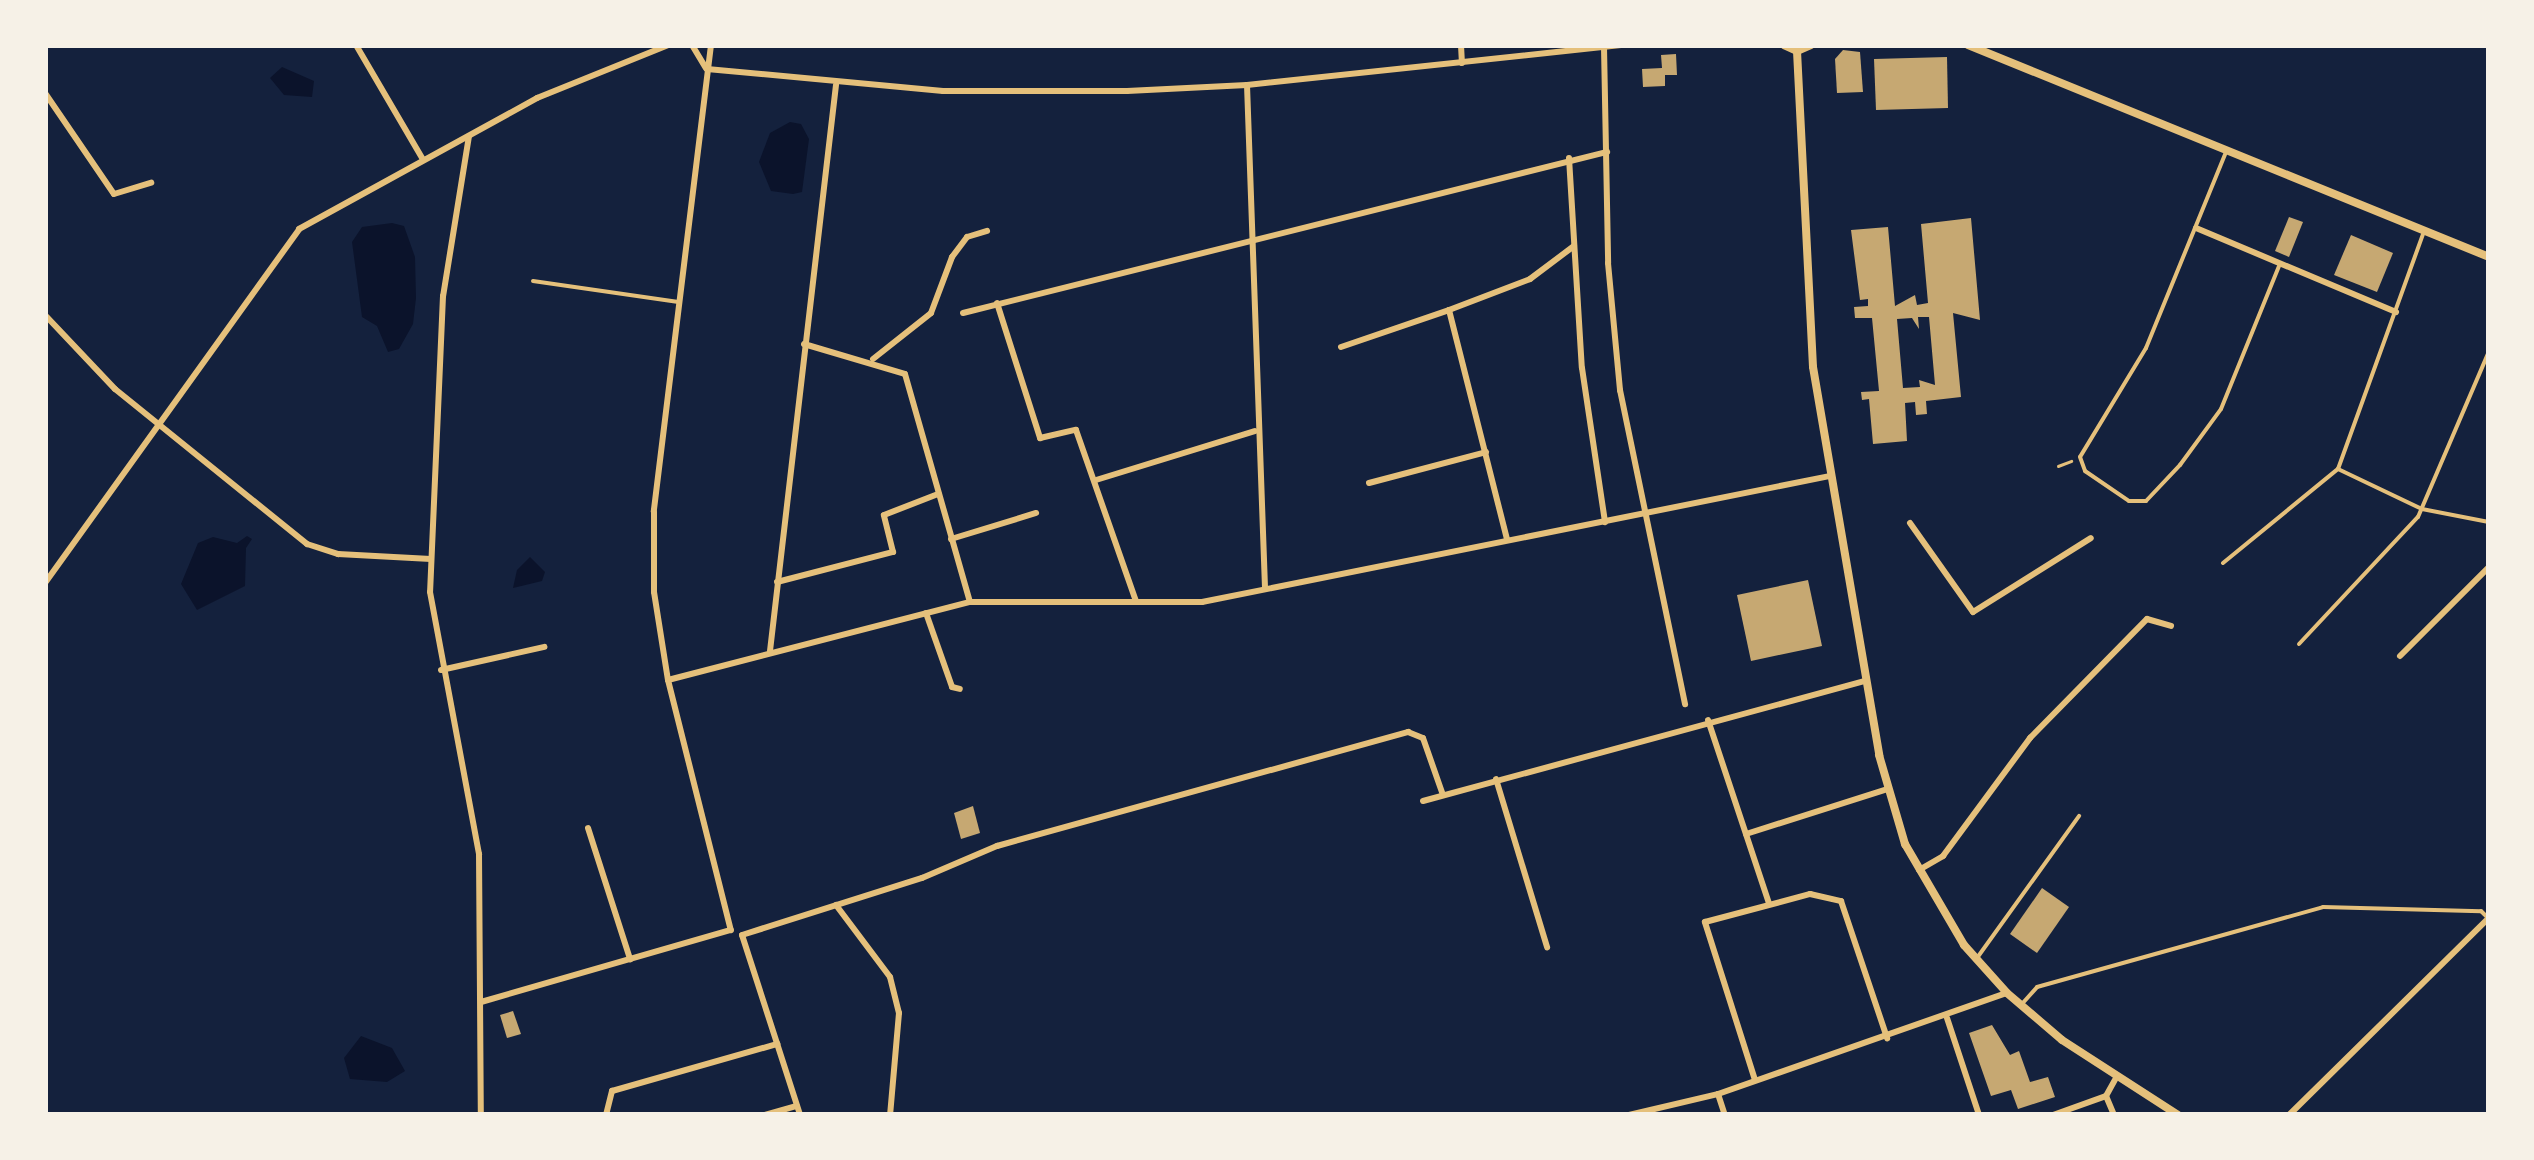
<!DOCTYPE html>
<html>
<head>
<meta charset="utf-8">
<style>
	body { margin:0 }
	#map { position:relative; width:2534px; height:1160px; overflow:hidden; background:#14213d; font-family:Ubuntu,sans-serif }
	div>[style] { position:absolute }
	.water>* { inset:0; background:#0b132b }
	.building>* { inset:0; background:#c6a872 }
	.path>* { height:2.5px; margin:-1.25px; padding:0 1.25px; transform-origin:1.25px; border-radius:1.25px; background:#e5c07b }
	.service>* { height:4px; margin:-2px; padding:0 2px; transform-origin:2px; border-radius:2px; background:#e5c07b }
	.minor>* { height:6px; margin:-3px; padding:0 3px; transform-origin:3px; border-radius:3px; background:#e5c07b }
	.tertiary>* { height:8px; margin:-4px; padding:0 4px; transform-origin:4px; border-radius:4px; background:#e5c07b }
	span { translate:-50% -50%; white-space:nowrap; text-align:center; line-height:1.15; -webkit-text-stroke:10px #f6f1e7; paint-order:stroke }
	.frame { position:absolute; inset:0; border:48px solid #f6f1e7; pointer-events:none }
</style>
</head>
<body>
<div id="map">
	<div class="water">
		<div style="clip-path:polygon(282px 67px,314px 81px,312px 97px,284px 95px,270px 78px)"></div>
		<div style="clip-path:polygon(790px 122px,801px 124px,809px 139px,802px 192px,793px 194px,771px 191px,759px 162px,770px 133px)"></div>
		<div style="clip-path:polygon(392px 223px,404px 226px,415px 257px,416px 298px,413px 324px,399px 349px,388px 352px,377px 326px,362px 317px,352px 242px,362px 227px)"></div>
		<div style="clip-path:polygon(247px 536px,252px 539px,246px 548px,245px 586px,197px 610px,181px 584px,198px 543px,213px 537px,237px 543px)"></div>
		<div style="clip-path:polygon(530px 557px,545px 572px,542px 581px,513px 588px,517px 570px)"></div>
		<div style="clip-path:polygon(361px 1036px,392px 1048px,405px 1071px,387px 1082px,350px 1079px,344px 1058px)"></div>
	</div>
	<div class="building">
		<div style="clip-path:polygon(1843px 50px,1860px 52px,1863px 92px,1837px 93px,1835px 59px)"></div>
		<div style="clip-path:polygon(1676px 54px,1677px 75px,1665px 75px,1665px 86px,1643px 87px,1642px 69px,1662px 68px,1661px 55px)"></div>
		<div style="clip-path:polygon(1947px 57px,1948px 108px,1876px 110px,1874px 59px)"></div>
		<div style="clip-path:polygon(2289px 217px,2303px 222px,2289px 257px,2275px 251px)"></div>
		<div style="clip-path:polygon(evenodd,1971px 218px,1980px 320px,1953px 313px,1961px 397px,1926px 401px,1927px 414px,1916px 415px,1915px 402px,1905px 403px,1907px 441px,1873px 444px,1869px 399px,1862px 400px,1861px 392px,1879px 391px,1872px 318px,1855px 318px,1854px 307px,1868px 306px,1868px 299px,1860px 300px,1851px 230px,1888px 227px,1895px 306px,1915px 295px,1917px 305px,1928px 303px,1921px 224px,1971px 218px,1918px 317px,1929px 317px,1935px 385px,1919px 380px,1920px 387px,1903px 388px,1897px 319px,1912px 318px,1919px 329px,1918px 317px)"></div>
		<div style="clip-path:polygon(2351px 235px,2393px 253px,2377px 292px,2334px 275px)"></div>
		<div style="clip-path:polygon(1808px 580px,1822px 646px,1751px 661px,1737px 595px)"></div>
		<div style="clip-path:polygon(973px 806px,980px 833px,961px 839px,954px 813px)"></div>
		<div style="clip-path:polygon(2042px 888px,2069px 907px,2037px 953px,2010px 934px)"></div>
		<div style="clip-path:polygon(513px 1011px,521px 1034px,507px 1038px,500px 1015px)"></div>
		<div style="clip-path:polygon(1992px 1025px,2010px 1055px,2019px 1051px,2030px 1082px,2048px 1077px,2055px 1097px,2018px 1109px,2011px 1090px,1991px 1096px,1969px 1033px)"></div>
	</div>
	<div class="path">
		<div style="left:2058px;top:466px;width:14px;rotate:-21deg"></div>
	</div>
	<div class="service">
		<div style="left:2226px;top:152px;width:212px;rotate:112.2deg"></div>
		<div style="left:2146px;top:348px;width:127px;rotate:121.2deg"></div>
		<div style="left:2080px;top:457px;width:15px;rotate:70deg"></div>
		<div style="left:2085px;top:471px;width:53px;rotate:34.3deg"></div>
		<div style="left:2129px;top:501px;width:17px"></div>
		<div style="left:2146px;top:501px;width:50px;rotate:-46.6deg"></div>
		<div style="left:2180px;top:465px;width:69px;rotate:-53.8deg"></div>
		<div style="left:2221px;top:409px;width:154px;rotate:-67.9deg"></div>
		<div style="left:533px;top:281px;width:147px;rotate:8.2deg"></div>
		<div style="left:2338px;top:469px;width:93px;rotate:25.5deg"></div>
		<div style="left:2422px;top:509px;width:68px;rotate:11deg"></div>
		<div style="left:2223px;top:563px;width:149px;rotate:-39.3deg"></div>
		<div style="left:2338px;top:469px;width:250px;rotate:-70.1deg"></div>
		<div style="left:2299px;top:644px;width:174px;rotate:-46.9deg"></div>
		<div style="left:2418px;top:517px;width:181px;rotate:-66.8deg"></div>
		<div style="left:1977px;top:958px;width:175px;rotate:-54.3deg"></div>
		<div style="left:2021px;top:1005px;width:24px;rotate:-48deg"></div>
		<div style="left:2037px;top:987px;width:297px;rotate:-15.6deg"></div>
		<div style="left:2323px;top:907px;width:158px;rotate:1.5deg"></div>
		<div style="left:2481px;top:911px;width:11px;rotate:45deg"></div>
	</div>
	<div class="minor">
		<div style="left:356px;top:45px;width:131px;rotate:59.7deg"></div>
		<div style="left:692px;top:45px;width:27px;rotate:59deg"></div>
		<div style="left:711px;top:45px;width:470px;rotate:97deg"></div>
		<div style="left:654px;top:512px;width:80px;rotate:90deg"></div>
		<div style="left:654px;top:592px;width:89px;rotate:81deg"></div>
		<div style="left:668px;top:680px;width:258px;rotate:75.9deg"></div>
		<div style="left:1461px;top:45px;width:18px;rotate:87deg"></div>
		<div style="left:1604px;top:47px;width:216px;rotate:88.9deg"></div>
		<div style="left:1608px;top:263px;width:128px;rotate:84.6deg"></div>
		<div style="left:1620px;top:390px;width:321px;rotate:78.3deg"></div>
		<div style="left:707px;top:69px;width:237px;rotate:5.3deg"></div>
		<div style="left:943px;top:91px;width:184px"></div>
		<div style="left:1127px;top:91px;width:120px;rotate:-2.9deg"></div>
		<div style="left:1247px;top:85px;width:376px;rotate:-6.1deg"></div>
		<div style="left:1247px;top:85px;width:502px;rotate:87.95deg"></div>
		<div style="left:45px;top:93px;width:122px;rotate:55.7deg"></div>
		<div style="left:114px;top:194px;width:39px;rotate:-17deg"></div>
		<div style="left:469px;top:136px;width:162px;rotate:99.2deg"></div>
		<div style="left:443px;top:296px;width:296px;rotate:92.5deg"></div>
		<div style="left:430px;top:592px;width:267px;rotate:79.4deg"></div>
		<div style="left:479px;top:854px;width:261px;rotate:89.6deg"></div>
		<div style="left:1569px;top:158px;width:210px;rotate:86.5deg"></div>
		<div style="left:1582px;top:368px;width:156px;rotate:81.5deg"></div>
		<div style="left:2196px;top:228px;width:217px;rotate:22.8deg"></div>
		<div style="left:997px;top:303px;width:142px;rotate:72.3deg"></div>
		<div style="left:1040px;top:438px;width:37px;rotate:-13deg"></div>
		<div style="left:1076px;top:430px;width:181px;rotate:70.7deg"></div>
		<div style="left:1449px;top:310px;width:87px;rotate:-20.9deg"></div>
		<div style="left:1530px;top:279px;width:55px;rotate:-36.9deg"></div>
		<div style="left:963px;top:313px;width:664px;rotate:-14.04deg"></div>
		<div style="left:45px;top:315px;width:102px;rotate:46.6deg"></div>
		<div style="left:115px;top:389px;width:247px;rotate:38.9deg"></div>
		<div style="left:307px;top:544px;width:33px;rotate:18deg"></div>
		<div style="left:338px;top:554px;width:93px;rotate:3.1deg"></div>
		<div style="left:804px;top:344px;width:105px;rotate:16.5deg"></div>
		<div style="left:905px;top:374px;width:237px;rotate:74.1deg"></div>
		<div style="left:1341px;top:347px;width:114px;rotate:-18.9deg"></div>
		<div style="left:1449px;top:310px;width:236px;rotate:75.8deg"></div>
		<div style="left:873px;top:359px;width:74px;rotate:-38.4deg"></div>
		<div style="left:931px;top:313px;width:60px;rotate:-69.4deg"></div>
		<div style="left:952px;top:257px;width:25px;rotate:-53deg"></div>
		<div style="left:967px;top:237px;width:21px;rotate:-17deg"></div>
		<div style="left:1096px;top:480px;width:166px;rotate:-17.1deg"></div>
		<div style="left:1369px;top:483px;width:121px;rotate:-14.8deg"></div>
		<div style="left:1910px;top:523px;width:109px;rotate:54.7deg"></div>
		<div style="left:1973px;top:612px;width:139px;rotate:-32.1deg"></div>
		<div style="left:951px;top:539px;width:89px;rotate:-17deg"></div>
		<div style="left:777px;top:582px;width:120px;rotate:-14.5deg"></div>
		<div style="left:893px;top:552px;width:38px;rotate:-104deg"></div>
		<div style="left:884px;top:515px;width:58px;rotate:-21.3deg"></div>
		<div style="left:45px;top:583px;width:436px;rotate:-54.3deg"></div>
		<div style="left:299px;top:229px;width:272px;rotate:-28.8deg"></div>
		<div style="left:537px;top:98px;width:141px;rotate:-22deg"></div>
		<div style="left:926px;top:613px;width:78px;rotate:70.6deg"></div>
		<div style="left:952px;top:687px;width:8px;rotate:14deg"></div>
		<div style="left:770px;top:651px;width:570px;rotate:-83.35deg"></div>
		<div style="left:2400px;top:656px;width:126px;rotate:-45deg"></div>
		<div style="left:441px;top:670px;width:106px;rotate:-12.6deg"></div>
		<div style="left:668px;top:680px;width:312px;rotate:-14.5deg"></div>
		<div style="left:970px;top:602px;width:232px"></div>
		<div style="left:1202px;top:602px;width:641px;rotate:-11.35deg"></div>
		<div style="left:1708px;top:720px;width:193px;rotate:71.6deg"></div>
		<div style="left:1496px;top:779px;width:176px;rotate:73.1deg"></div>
		<div style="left:1423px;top:801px;width:459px;rotate:-15.2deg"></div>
		<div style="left:588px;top:828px;width:138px;rotate:72.2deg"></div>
		<div style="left:1746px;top:834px;width:149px;rotate:-17.6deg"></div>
		<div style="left:1919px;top:870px;width:28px;rotate:-30deg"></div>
		<div style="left:1943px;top:856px;width:147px;rotate:-53.6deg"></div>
		<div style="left:2030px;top:738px;width:167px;rotate:-45.5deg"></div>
		<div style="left:2147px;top:619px;width:25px;rotate:16deg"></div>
		<div style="left:836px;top:905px;width:90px;rotate:53.1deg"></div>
		<div style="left:890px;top:977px;width:37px;rotate:76deg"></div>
		<div style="left:899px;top:1013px;width:102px;rotate:95deg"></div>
		<div style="left:742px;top:935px;width:189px;rotate:-17.6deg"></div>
		<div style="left:922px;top:878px;width:82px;rotate:-23.1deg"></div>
		<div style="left:997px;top:846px;width:427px;rotate:-15.5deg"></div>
		<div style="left:1408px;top:732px;width:16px;rotate:22deg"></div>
		<div style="left:1423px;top:738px;width:60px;rotate:70.7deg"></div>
		<div style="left:742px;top:935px;width:189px;rotate:72.1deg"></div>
		<div style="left:481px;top:1002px;width:260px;rotate:-16.1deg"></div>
		<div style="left:1947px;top:1018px;width:102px;rotate:71.7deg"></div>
		<div style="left:1755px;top:1080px;width:166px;rotate:-107.6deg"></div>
		<div style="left:1705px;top:922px;width:109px;rotate:-14.9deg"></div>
		<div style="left:1810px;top:894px;width:32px;rotate:13deg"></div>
		<div style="left:1841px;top:901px;width:145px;rotate:71.4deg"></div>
		<div style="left:1718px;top:1094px;width:22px;rotate:72deg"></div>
		<div style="left:2106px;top:1096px;width:21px;rotate:67deg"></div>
		<div style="left:606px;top:1115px;width:25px;rotate:-76deg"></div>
		<div style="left:612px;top:1091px;width:172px;rotate:-15.9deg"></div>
		<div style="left:765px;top:1115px;width:33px;rotate:-16deg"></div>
		<div style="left:1629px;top:1115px;width:91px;rotate:-13.3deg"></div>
		<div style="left:1718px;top:1094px;width:306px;rotate:-19.3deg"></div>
		<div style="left:2053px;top:1115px;width:56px;rotate:-19.7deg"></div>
		<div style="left:2106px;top:1096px;width:23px;rotate:-61deg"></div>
		<div style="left:2289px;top:1115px;width:281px;rotate:-44.6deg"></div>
	</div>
	<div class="tertiary">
		<div style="left:1784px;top:45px;width:14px;rotate:25deg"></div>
		<div style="left:1797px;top:51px;width:15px;rotate:-23deg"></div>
		<div style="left:1968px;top:45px;width:562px;rotate:22.14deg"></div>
		<div style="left:1797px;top:51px;width:316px;rotate:87.1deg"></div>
		<div style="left:1813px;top:367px;width:394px;rotate:80.3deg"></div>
		<div style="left:1879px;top:755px;width:93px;rotate:73.7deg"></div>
		<div style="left:1905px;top:844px;width:117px;rotate:59.7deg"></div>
		<div style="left:1964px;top:945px;width:64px;rotate:48.1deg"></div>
		<div style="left:2007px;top:993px;width:72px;rotate:40.5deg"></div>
		<div style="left:2062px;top:1040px;width:138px;rotate:32.9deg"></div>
	</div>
	<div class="frame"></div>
</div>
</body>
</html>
